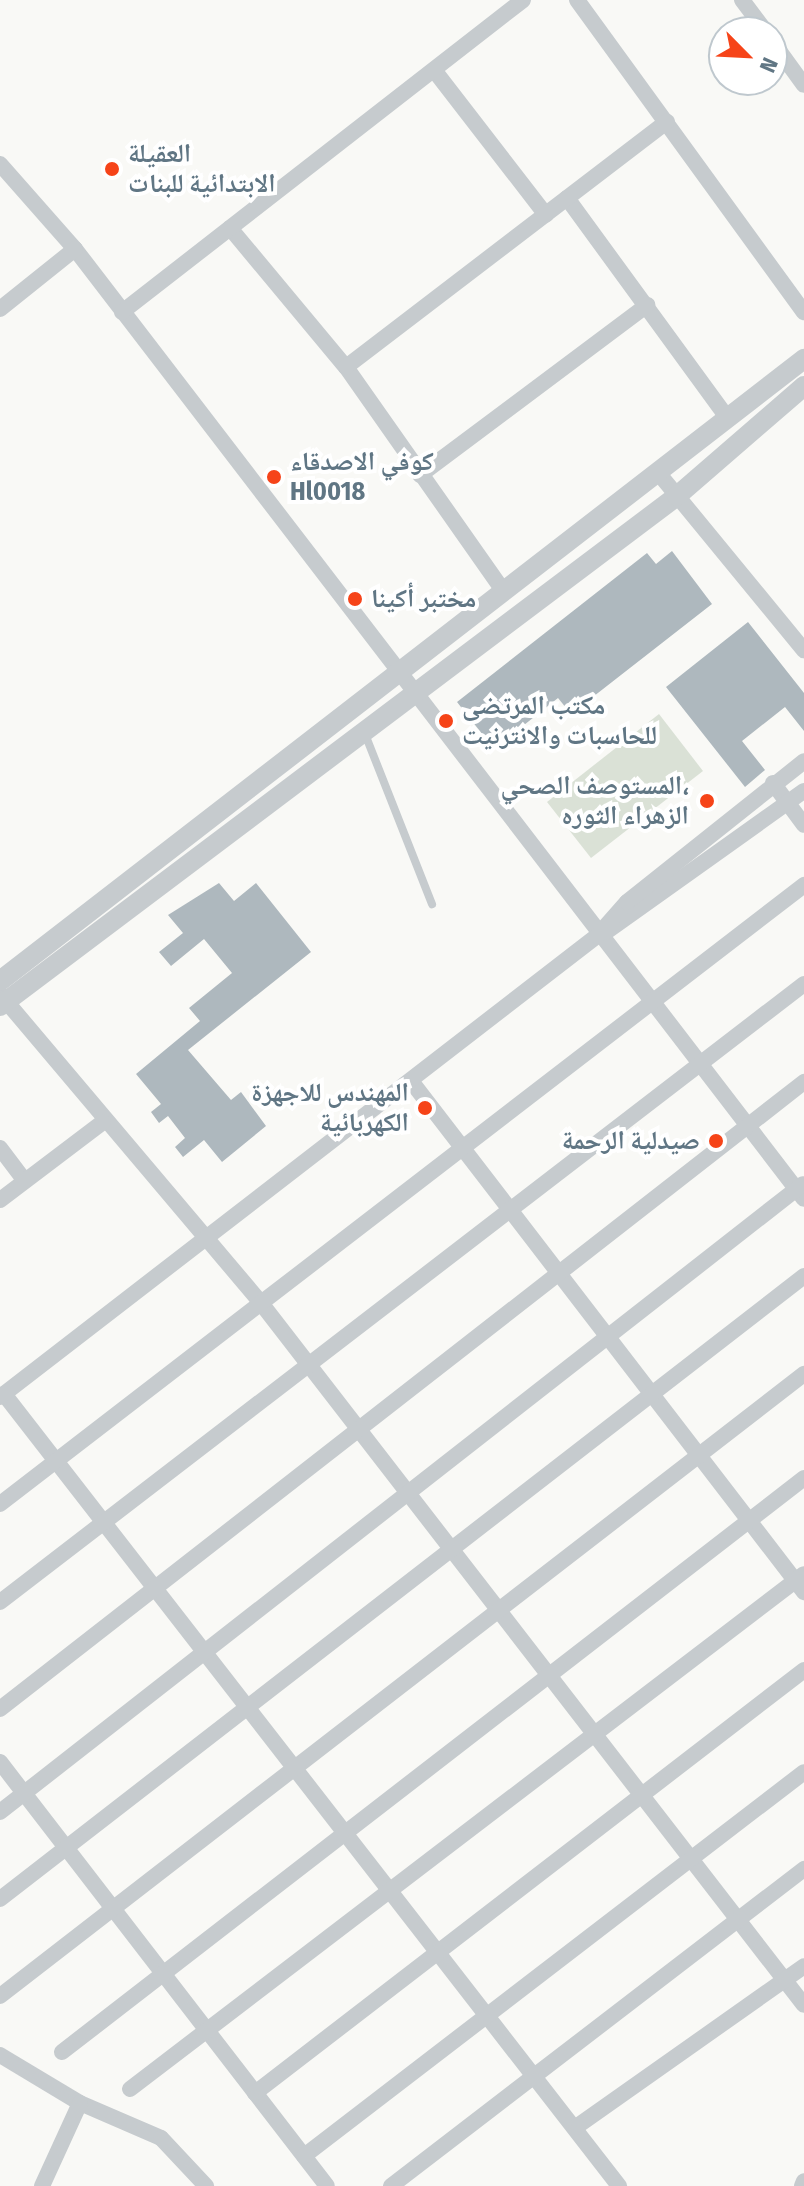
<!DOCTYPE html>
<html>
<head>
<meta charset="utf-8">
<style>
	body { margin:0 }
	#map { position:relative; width:804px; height:2186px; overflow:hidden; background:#f9f9f6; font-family:"Fira Sans Condensed","Noto Naskh Arabic",sans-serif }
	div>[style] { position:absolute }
	.green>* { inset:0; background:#dae1d6 }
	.building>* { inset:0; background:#aeb8be }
	.service>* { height:8px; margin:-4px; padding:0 4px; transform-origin:4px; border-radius:4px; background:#c6cbce }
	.minor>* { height:16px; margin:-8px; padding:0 8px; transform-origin:8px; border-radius:8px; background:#c6cbce }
	.tertiary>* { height:20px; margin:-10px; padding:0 10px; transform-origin:10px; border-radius:10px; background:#c6cbce }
	.dots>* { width:22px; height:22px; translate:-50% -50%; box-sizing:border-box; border:4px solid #fff; border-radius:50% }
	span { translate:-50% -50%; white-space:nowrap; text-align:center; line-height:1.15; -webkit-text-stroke:8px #fff; paint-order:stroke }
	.poi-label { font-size:26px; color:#607684; font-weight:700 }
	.left { translate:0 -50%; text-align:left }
	.right { translate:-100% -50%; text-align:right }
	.north { position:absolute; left:708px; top:16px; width:80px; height:80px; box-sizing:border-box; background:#fff; border:2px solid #bfc8ce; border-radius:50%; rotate:114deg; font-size:22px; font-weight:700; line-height:32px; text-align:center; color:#607684 }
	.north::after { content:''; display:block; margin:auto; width:28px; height:36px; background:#f64419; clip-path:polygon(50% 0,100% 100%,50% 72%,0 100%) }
</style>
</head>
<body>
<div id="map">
	<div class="green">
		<div style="clip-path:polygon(659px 714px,703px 771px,591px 858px,547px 802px)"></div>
	</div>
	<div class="building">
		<div style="clip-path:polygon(672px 551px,712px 604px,571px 714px,558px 698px,494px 749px,457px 702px,647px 553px,656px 564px)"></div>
		<div style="clip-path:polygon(748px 622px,804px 693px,804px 731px,785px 707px,742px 741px,765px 770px,745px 787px,666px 687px)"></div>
		<div style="clip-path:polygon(219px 883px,234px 901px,256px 883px,311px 952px,188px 1050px,231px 1100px,241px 1092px,266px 1126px,222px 1162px,204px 1140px,183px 1157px,175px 1147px,185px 1138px,168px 1116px,159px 1123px,151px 1112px,161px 1104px,136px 1074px,200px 1021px,189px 1008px,232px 973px,204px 939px,171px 966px,159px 952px,183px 933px,168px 915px)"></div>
	</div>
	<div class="service">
		<div style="left:365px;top:734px;width:183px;rotate:68.5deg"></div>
	</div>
	<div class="minor">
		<div style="left:577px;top:0;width:386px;rotate:54deg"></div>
		<div style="left:742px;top:0;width:40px;rotate:53deg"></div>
		<div style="left:772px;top:41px;width:54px;rotate:54deg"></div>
		<div style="left:434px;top:70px;width:183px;rotate:52.3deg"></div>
		<div style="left:0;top:164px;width:113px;rotate:48.6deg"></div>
		<div style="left:75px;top:249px;width:1197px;rotate:52.5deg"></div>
		<div style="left:567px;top:198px;width:273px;rotate:53.9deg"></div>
		<div style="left:230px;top:228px;width:181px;rotate:50.2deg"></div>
		<div style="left:346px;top:367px;width:273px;rotate:54.9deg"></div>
		<div style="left:0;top:309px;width:96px;rotate:-38.7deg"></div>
		<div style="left:122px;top:312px;width:508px;rotate:-37.88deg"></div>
		<div style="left:346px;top:367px;width:404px;rotate:-37.4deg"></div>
		<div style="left:420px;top:475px;width:284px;rotate:-36.8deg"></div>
		<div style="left:660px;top:475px;width:227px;rotate:50.6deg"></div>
		<div style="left:773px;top:783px;width:52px;rotate:53.6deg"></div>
		<div style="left:606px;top:932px;width:243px;rotate:-35.5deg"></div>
		<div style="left:0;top:994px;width:404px;rotate:49.8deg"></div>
		<div style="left:261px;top:1303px;width:887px;rotate:52.28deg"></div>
		<div style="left:411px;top:1081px;width:645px;rotate:52.44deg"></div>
		<div style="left:0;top:1148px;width:41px;rotate:52.9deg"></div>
		<div style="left:0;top:1200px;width:129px;rotate:-37.1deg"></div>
		<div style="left:4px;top:1394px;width:1003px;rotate:52.17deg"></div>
		<div style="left:0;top:1397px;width:754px;rotate:-37.68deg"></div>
		<div style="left:597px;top:936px;width:45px;rotate:-48.6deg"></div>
		<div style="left:627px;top:902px;width:226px;rotate:-38.5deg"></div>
		<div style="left:0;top:1504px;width:1015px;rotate:-37.59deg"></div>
		<div style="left:0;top:1602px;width:1014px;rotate:-37.55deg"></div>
		<div style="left:0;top:1709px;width:1020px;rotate:-37.95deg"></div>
		<div style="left:0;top:1762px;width:535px;rotate:52.36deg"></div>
		<div style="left:0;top:1812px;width:1019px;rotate:-38.03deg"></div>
		<div style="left:0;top:1899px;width:1017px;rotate:-37.77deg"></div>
		<div style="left:0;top:1996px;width:1017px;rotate:-37.73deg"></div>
		<div style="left:62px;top:2052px;width:938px;rotate:-37.72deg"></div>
		<div style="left:0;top:2055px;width:93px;rotate:31deg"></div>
		<div style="left:80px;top:2103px;width:88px;rotate:23.4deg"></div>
		<div style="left:161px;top:2138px;width:66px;rotate:46.8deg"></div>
		<div style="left:130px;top:2089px;width:848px;rotate:-37.38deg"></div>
		<div style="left:255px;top:2093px;width:693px;rotate:-37.61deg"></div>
		<div style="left:576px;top:2127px;width:279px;rotate:-35.2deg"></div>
		<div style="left:304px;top:2156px;width:630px;rotate:-37.52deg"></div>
		<div style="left:42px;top:2186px;width:91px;rotate:-65.4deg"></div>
		<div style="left:391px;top:2186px;width:521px;rotate:-37.51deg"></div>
		<div style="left:802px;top:2186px;width:5px;rotate:-68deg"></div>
	</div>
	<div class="tertiary">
		<div style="left:0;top:981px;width:1017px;rotate:-37.73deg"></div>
		<div style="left:0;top:1006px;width:848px;rotate:-36.99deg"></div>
		<div style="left:677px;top:496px;width:168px;rotate:-40.9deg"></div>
	</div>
	<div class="dots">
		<div style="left:112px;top:169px;background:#f64419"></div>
		<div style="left:274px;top:477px;background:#f64419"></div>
		<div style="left:355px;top:599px;background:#f64419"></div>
		<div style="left:446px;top:721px;background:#f64419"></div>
		<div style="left:707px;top:801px;background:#f64419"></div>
		<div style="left:425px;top:1108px;background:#f64419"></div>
		<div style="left:716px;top:1141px;background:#f64419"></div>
	</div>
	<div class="poi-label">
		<span class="left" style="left:128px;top:169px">العقيلة<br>الابتدائية للبنات</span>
		<span class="left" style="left:290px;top:477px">كوفي الاصدقاء<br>Hl0018</span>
		<span class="left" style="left:371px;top:599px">مختبر أكينا</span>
		<span class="left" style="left:462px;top:721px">مكتب المرتضى<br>للحاسبات والانترنيت</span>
		<span class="right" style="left:689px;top:801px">المستوصف الصحي،<br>الزهراء الثوره</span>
		<span class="right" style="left:409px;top:1108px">المهندس للاجهزة<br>الكهربائية</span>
		<span class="right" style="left:700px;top:1141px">صيدلية الرحمة</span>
	</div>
	<div class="north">N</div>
</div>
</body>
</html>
